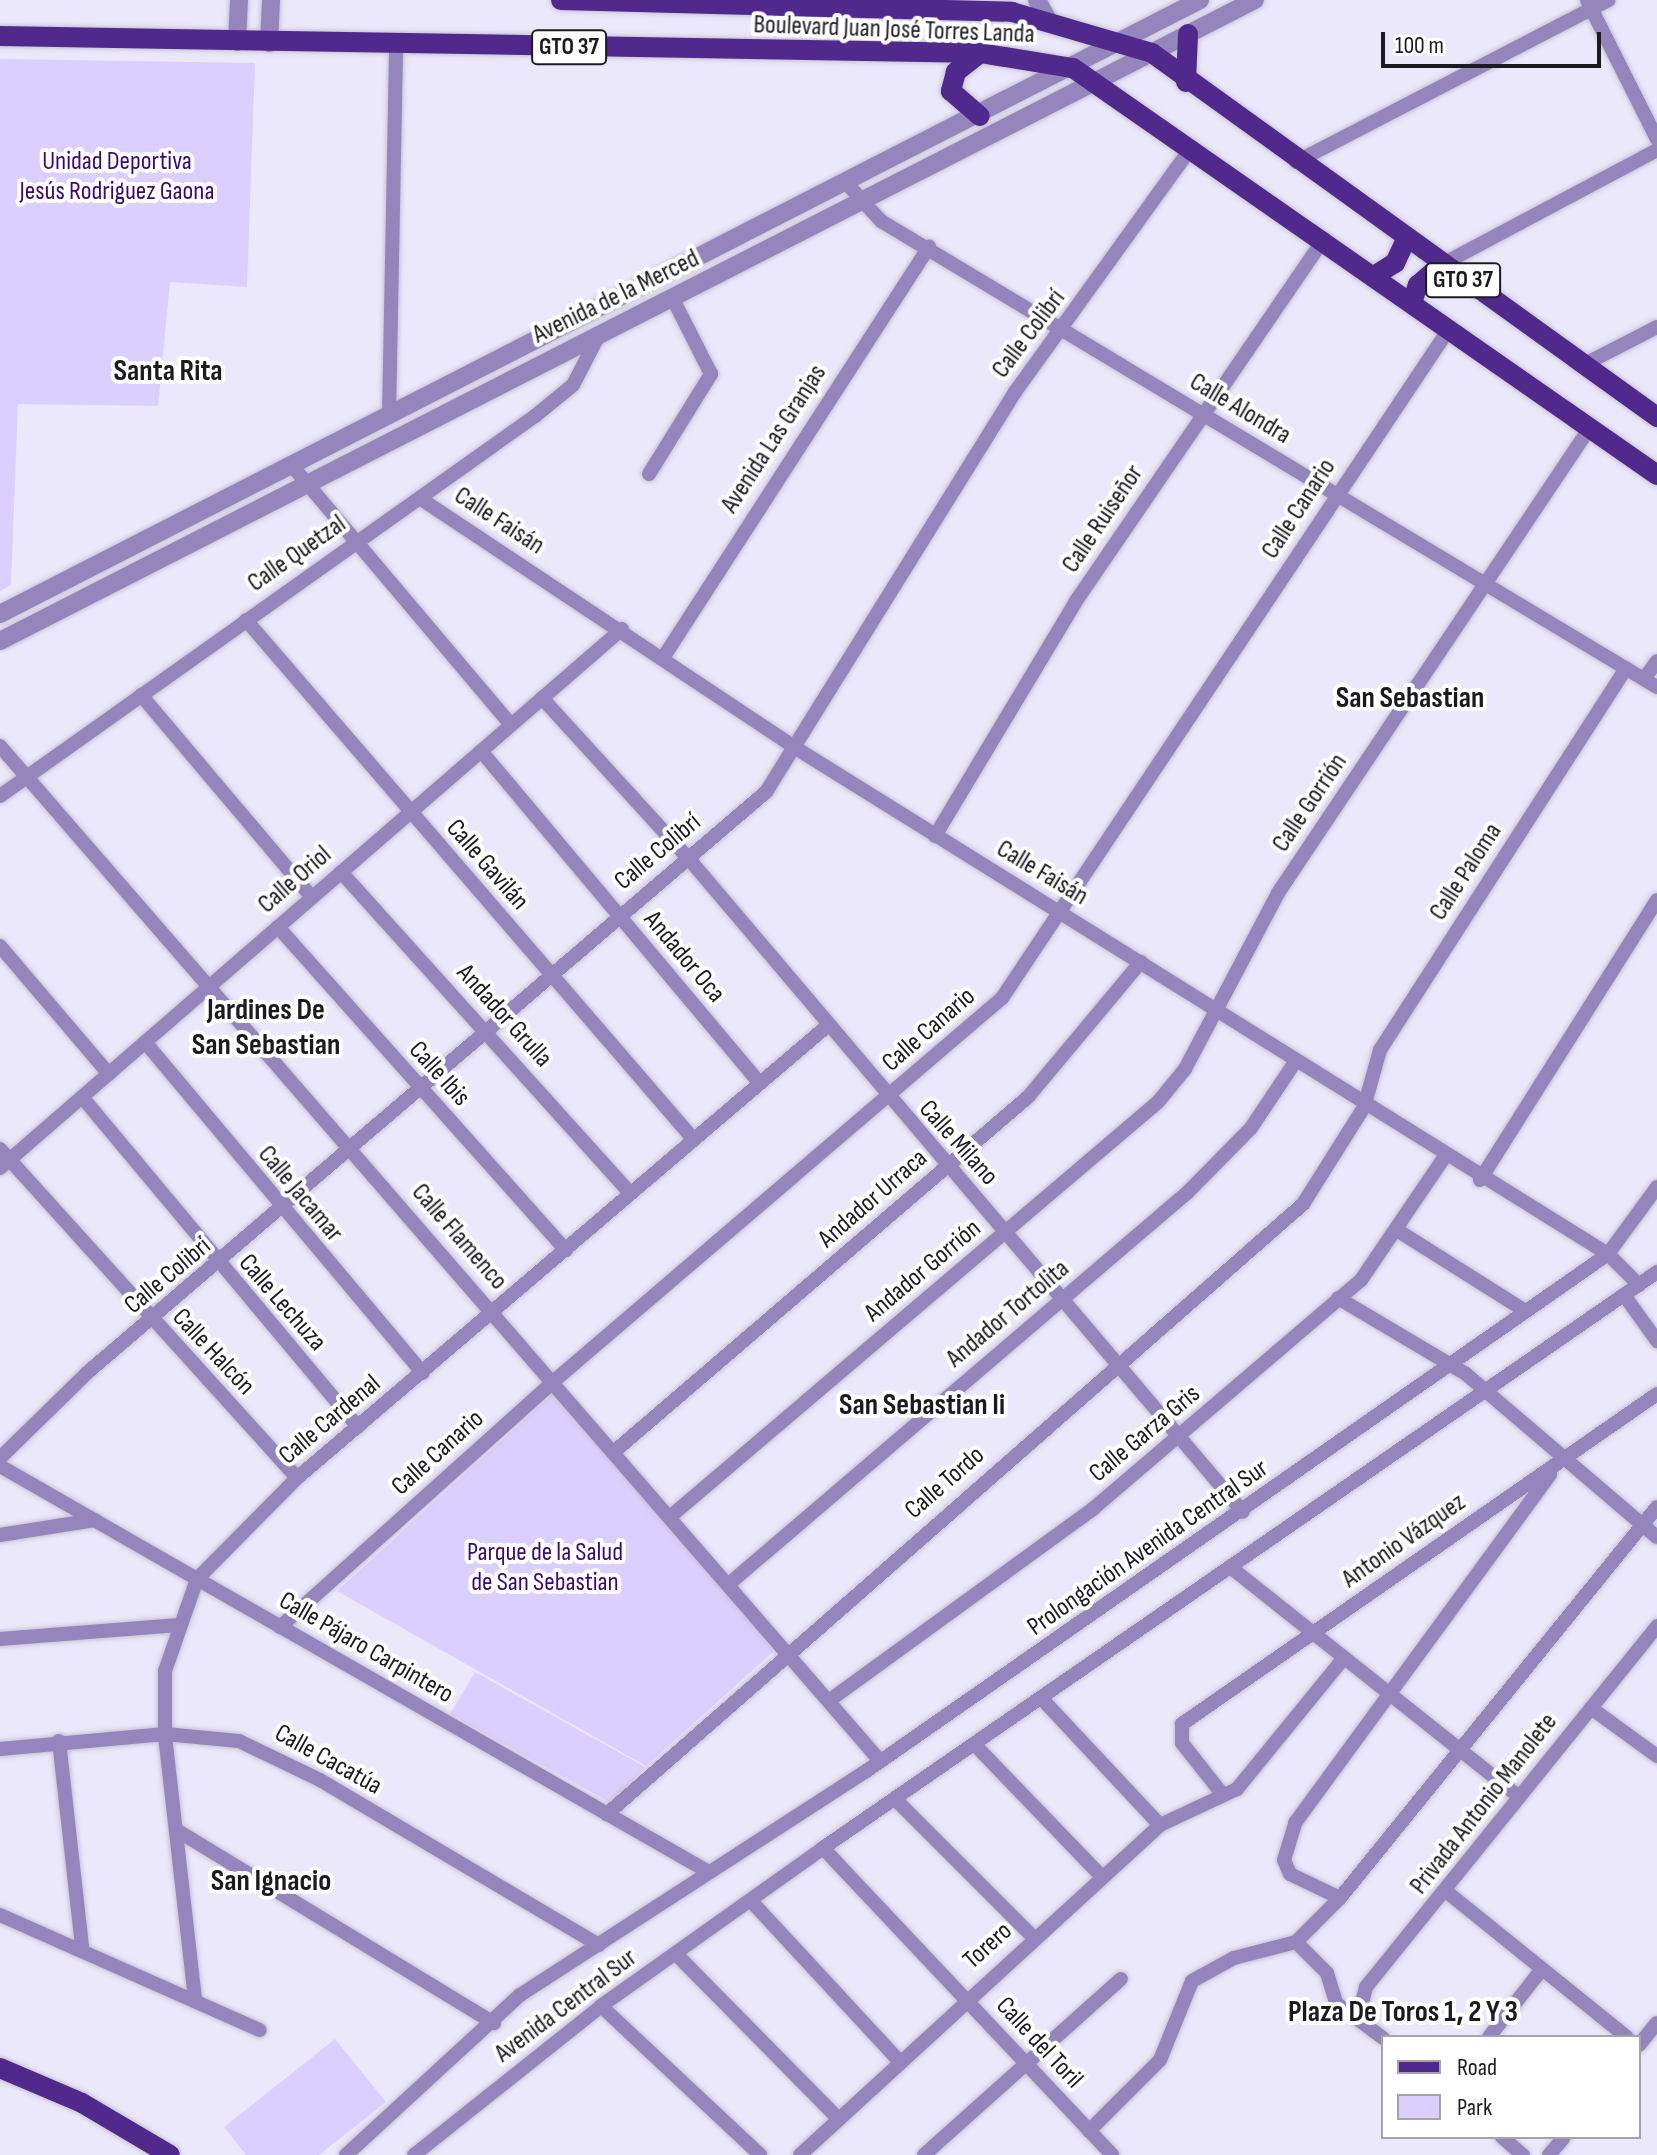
<!DOCTYPE html>
<html>
<head>
<meta charset="utf-8">
<style>
	body { margin:0 }
	#map { position:relative; width:1657px; height:2155px; overflow:hidden; background:#ece8fb; font-family:"Sofia Sans Condensed",sans-serif }
	div>[style] { position:absolute }
	.green>* { inset:0; background:#dbcfff }
	.roads { filter:drop-shadow(0 0 2px #c6c3d4) drop-shadow(0 0 2px #c6c3d4) }
	.minor>* { height:14px; margin:-7px; padding:0 7px; transform-origin:7px; border-radius:7px; background:#9485bc }
	.tertiary>* { height:18px; margin:-9px; padding:0 9px; transform-origin:9px; border-radius:9px; background:#9485bc }
	.primary>* { height:20px; margin:-10px; padding:0 10px; transform-origin:10px; border-radius:10px; background:#51298d }
	span { translate:-50% -50%; white-space:nowrap; text-align:center; line-height:1.15; -webkit-text-stroke:8px #fff; paint-order:stroke }
	.shield-label span { padding:2px 6px; background:#fff; border:2px solid; border-radius:6px; -webkit-text-stroke-width:0 }
	.shield-label { font-size:24px; color:#1b1a20; font-weight:700 }
	.street-label { font-size:26px; color:#1b1a20 }
	.park-label { font-size:26px; color:#3a0970 }
	.quarter-label { font-size:30px; color:#1b1a20; font-weight:700 }
	.legend { position:absolute; left:1381px; top:2035px; width:260px; height:104px; box-sizing:border-box; background:#fff; border:2px solid #a4a3a6; margin:0; padding:10px 14px; list-style:none; font-size:24px; color:#1b1a20 }
	.legend li { display:flex; align-items:center; gap:16px; height:40px }
	.legend b { width:40px; border:2px solid #a4a3a6 }
	.scale { position:absolute; left:1381px; top:32px; width:220px; height:36px; box-sizing:border-box; border:4px solid #1b1a20; border-top:0; padding-left:10px; font-size:24px; line-height:28px; white-space:nowrap; color:#1b1a20; -webkit-text-stroke:6px #fff; paint-order:stroke }
</style>
</head>
<body>
<div id="map">
	<div class="green">
		<div style="clip-path:polygon(0 59px,255px 63px,247px 287px,170px 282px,158px 406px,18px 404px,11px 585px,0 591px)"></div>
		<div style="clip-path:polygon(555px 1392px,774px 1651px,646px 1766px,337px 1591px)"></div>
		<div style="clip-path:polygon(475px 1672px,645px 1767px,611px 1803px,450px 1714px)"></div>
		<div style="clip-path:polygon(335px 2039px,386px 2102px,319px 2155px,246px 2155px,224px 2127px)"></div>
	</div>
	<div class="roads">
		<div class="minor">
			<div style="left:1587px;top:0;width:156px;rotate:63.3deg"></div>
			<div style="left:1296px;top:162px;width:352px;rotate:-27.4deg"></div>
			<div style="left:849px;top:186px;width:47px;rotate:47.6deg"></div>
			<div style="left:881px;top:221px;width:905px;rotate:30.99deg"></div>
			<div style="left:1441px;top:265px;width:245px;rotate:-28deg"></div>
			<div style="left:1583px;top:365px;width:83px;rotate:-27.2deg"></div>
			<div style="left:389px;top:417px;width:372px;rotate:-88.9deg"></div>
			<div style="left:294px;top:468px;width:336px;rotate:49.8deg"></div>
			<div style="left:649px;top:474px;width:118px;rotate:-58.2deg"></div>
			<div style="left:711px;top:374px;width:84px;rotate:-116.9deg"></div>
			<div style="left:421px;top:499px;width:448px;rotate:33.6deg"></div>
			<div style="left:794px;top:747px;width:959px;rotate:31.92deg"></div>
			<div style="left:1608px;top:1254px;width:44px;rotate:45deg"></div>
			<div style="left:246px;top:620px;width:686px;rotate:49.25deg"></div>
			<div style="left:663px;top:658px;width:490px;rotate:-57.1deg"></div>
			<div style="left:1644px;top:679px;width:22px;rotate:-54deg"></div>
			<div style="left:141px;top:695px;width:265px;rotate:49.8deg"></div>
			<div style="left:542px;top:698px;width:218px;rotate:47.6deg"></div>
			<div style="left:689px;top:859px;width:856px;rotate:49.69deg"></div>
			<div style="left:0;top:746px;width:1343px;rotate:49.07deg"></div>
			<div style="left:481px;top:751px;width:432px;rotate:50deg"></div>
			<div style="left:0;top:796px;width:656px;rotate:-35.39deg"></div>
			<div style="left:535px;top:416px;width:49px;rotate:-39.2deg"></div>
			<div style="left:573px;top:385px;width:59px;rotate:-62.6deg"></div>
			<div style="left:935px;top:836px;width:274px;rotate:-59deg"></div>
			<div style="left:1076px;top:601px;width:439px;rotate:-55.6deg"></div>
			<div style="left:341px;top:872px;width:432px;rotate:48deg"></div>
			<div style="left:278px;top:927px;width:433px;rotate:48.3deg"></div>
			<div style="left:0;top:946px;width:168px;rotate:49.6deg"></div>
			<div style="left:145px;top:1042px;width:432px;rotate:50deg"></div>
			<div style="left:82px;top:1097px;width:430px;rotate:50.1deg"></div>
			<div style="left:0;top:1149px;width:443px;rotate:47.9deg"></div>
			<div style="left:0;top:1168px;width:823px;rotate:-40.91deg"></div>
			<div style="left:1480px;top:1180px;width:331px;rotate:-57.7deg"></div>
			<div style="left:1400px;top:1232px;width:146px;rotate:32.2deg"></div>
			<div style="left:1624px;top:1295px;width:57px;rotate:54.3deg"></div>
			<div style="left:1338px;top:1298px;width:149px;rotate:30.7deg"></div>
			<div style="left:1466px;top:1374px;width:251px;rotate:40.5deg"></div>
			<div style="left:615px;top:1451px;width:544px;rotate:-40.6deg"></div>
			<div style="left:1028px;top:1097px;width:176px;rotate:-50.1deg"></div>
			<div style="left:0;top:1458px;width:123px;rotate:-44.3deg"></div>
			<div style="left:88px;top:1372px;width:892px;rotate:-40.55deg"></div>
			<div style="left:766px;top:792px;width:471px;rotate:-58.1deg"></div>
			<div style="left:1015px;top:392px;width:302px;rotate:-54.2deg"></div>
			<div style="left:0;top:1466px;width:815px;rotate:29.81deg"></div>
			<div style="left:671px;top:1516px;width:639px;rotate:-40.37deg"></div>
			<div style="left:1158px;top:1102px;width:43px;rotate:-50.7deg"></div>
			<div style="left:1185px;top:1069px;width:199px;rotate:-62.1deg"></div>
			<div style="left:1278px;top:893px;width:559px;rotate:-56.17deg"></div>
			<div style="left:0;top:1535px;width:96px;rotate:-9deg"></div>
			<div style="left:1234px;top:1570px;width:364px;rotate:38.5deg"></div>
			<div style="left:730px;top:1583px;width:602px;rotate:-40.49deg"></div>
			<div style="left:1188px;top:1192px;width:90px;rotate:-45.5deg"></div>
			<div style="left:1251px;top:1128px;width:79px;rotate:-56.3deg"></div>
			<div style="left:280px;top:1627px;width:368px;rotate:-41.9deg"></div>
			<div style="left:554px;top:1381px;width:589px;rotate:-40.53deg"></div>
			<div style="left:1002px;top:998px;width:805px;rotate:-56.25deg"></div>
			<div style="left:0;top:1639px;width:179px;rotate:-4.5deg"></div>
			<div style="left:830px;top:1700px;width:326px;rotate:-36deg"></div>
			<div style="left:1094px;top:1508px;width:351px;rotate:-40.5deg"></div>
			<div style="left:1361px;top:1280px;width:148px;rotate:-55.8deg"></div>
			<div style="left:1043px;top:1700px;width:171px;rotate:46.9deg"></div>
			<div style="left:1591px;top:1708px;width:82px;rotate:36deg"></div>
			<div style="left:59px;top:1741px;width:206px;rotate:83.6deg"></div>
			<div style="left:976px;top:1746px;width:180px;rotate:46.1deg"></div>
			<div style="left:0;top:1749px;width:166px;rotate:-5.2deg"></div>
			<div style="left:165px;top:1734px;width:74px;rotate:5.4deg"></div>
			<div style="left:239px;top:1741px;width:90px;rotate:25.7deg"></div>
			<div style="left:320px;top:1780px;width:324px;rotate:30.6deg"></div>
			<div style="left:1223px;top:1795px;width:66px;rotate:-128.3deg"></div>
			<div style="left:1182px;top:1743px;width:19px;rotate:-90deg"></div>
			<div style="left:1182px;top:1724px;width:578px;rotate:-34.79deg"></div>
			<div style="left:895px;top:1799px;width:197px;rotate:45deg"></div>
			<div style="left:607px;top:1814px;width:925px;rotate:-41.23deg"></div>
			<div style="left:1303px;top:1204px;width:115px;rotate:-57.8deg"></div>
			<div style="left:1364px;top:1107px;width:59px;rotate:-74.3deg"></div>
			<div style="left:1380px;top:1050px;width:454px;rotate:-57.2deg"></div>
			<div style="left:178px;top:1831px;width:370px;rotate:31.3deg"></div>
			<div style="left:823px;top:1848px;width:422px;rotate:46.7deg"></div>
			<div style="left:1447px;top:1892px;width:231px;rotate:38.9deg"></div>
			<div style="left:1340px;top:1898px;width:503px;rotate:-50.97deg"></div>
			<div style="left:751px;top:1901px;width:218px;rotate:47.2deg"></div>
			<div style="left:0;top:1915px;width:284px;rotate:23.9deg"></div>
			<div style="left:1296px;top:1942px;width:44px;rotate:45deg"></div>
			<div style="left:1327px;top:1973px;width:31px;rotate:73deg"></div>
			<div style="left:1336px;top:2003px;width:59px;rotate:36.7deg"></div>
			<div style="left:676px;top:1954px;width:231px;rotate:45.4deg"></div>
			<div style="left:195px;top:1999px;width:267px;rotate:-96.5deg"></div>
			<div style="left:165px;top:1734px;width:63px;rotate:-90deg"></div>
			<div style="left:165px;top:1671px;width:97px;rotate:-70.8deg"></div>
			<div style="left:197px;top:1579px;width:142px;rotate:-45.3deg"></div>
			<div style="left:297px;top:1478px;width:695px;rotate:-40.45deg"></div>
			<div style="left:601px;top:2006px;width:218px;rotate:43.1deg"></div>
			<div style="left:1359px;top:2015px;width:29px;rotate:-76deg"></div>
			<div style="left:1366px;top:1987px;width:464px;rotate:-51.1deg"></div>
			<div style="left:1489px;top:2037px;width:86px;rotate:-52.1deg"></div>
			<div style="left:1639px;top:2045px;width:28px;rotate:-51deg"></div>
			<div style="left:1089px;top:2131px;width:100px;rotate:-45deg"></div>
			<div style="left:1160px;top:2060px;width:85px;rotate:-67.9deg"></div>
			<div style="left:1192px;top:1981px;width:48px;rotate:-28.7deg"></div>
			<div style="left:1234px;top:1958px;width:64px;rotate:-14.5deg"></div>
			<div style="left:1296px;top:1942px;width:62px;rotate:-45deg"></div>
			<div style="left:1340px;top:1898px;width:55px;rotate:-154.4deg"></div>
			<div style="left:1290px;top:1874px;width:15px;rotate:-113deg"></div>
			<div style="left:1284px;top:1860px;width:39px;rotate:-73deg"></div>
			<div style="left:1295px;top:1823px;width:432px;rotate:-53.8deg"></div>
			<div style="left:1502px;top:2137px;width:28px;rotate:41deg"></div>
			<div style="left:346px;top:2155px;width:236px;rotate:-42.6deg"></div>
			<div style="left:520px;top:1995px;width:411px;rotate:-32.9deg"></div>
			<div style="left:865px;top:1772px;width:906px;rotate:-34.88deg"></div>
			<div style="left:1608px;top:1254px;width:83px;rotate:-53.8deg"></div>
			<div style="left:414px;top:2155px;width:239px;rotate:-38.5deg"></div>
			<div style="left:601px;top:2006px;width:272px;rotate:-35.4deg"></div>
			<div style="left:823px;top:1848px;width:1014px;rotate:-34.63deg"></div>
			<div style="left:800px;top:2155px;width:488px;rotate:-42.5deg"></div>
			<div style="left:1160px;top:1825px;width:85px;rotate:-25.1deg"></div>
			<div style="left:1237px;top:1789px;width:168px;rotate:-50.8deg"></div>
			<div style="left:924px;top:2155px;width:264px;rotate:-41.8deg"></div>
			<div style="left:1549px;top:2155px;width:23px;rotate:-50deg"></div>
		</div>
		<div class="tertiary">
			<div style="left:1037px;top:0;width:23px;rotate:61deg"></div>
			<div style="left:237px;top:42px;width:42px;rotate:-87.3deg"></div>
			<div style="left:269px;top:43px;width:43px;rotate:-87.3deg"></div>
			<div style="left:0;top:614px;width:1348px;rotate:-27.1deg"></div>
			<div style="left:0;top:641px;width:1409px;rotate:-27.06deg"></div>
		</div>
		<div class="primary">
			<div style="left:561px;top:0;width:451px;rotate:1.5deg"></div>
			<div style="left:1012px;top:12px;width:146px;rotate:16.3deg"></div>
			<div style="left:1152px;top:53px;width:623px;rotate:35.78deg"></div>
			<div style="left:0;top:36px;width:980px;rotate:0.99deg"></div>
			<div style="left:980px;top:53px;width:94px;rotate:9.2deg"></div>
			<div style="left:1073px;top:68px;width:712px;rotate:34.87deg"></div>
			<div style="left:980px;top:53px;width:31px;rotate:142deg"></div>
			<div style="left:956px;top:72px;width:20px;rotate:105deg"></div>
			<div style="left:951px;top:91px;width:38px;rotate:41deg"></div>
			<div style="left:1186px;top:82px;width:48px;rotate:-87.6deg"></div>
			<div style="left:1374px;top:276px;width:25px;rotate:-32deg"></div>
			<div style="left:1395px;top:263px;width:26px;rotate:-65deg"></div>
			<div style="left:1412px;top:303px;width:19px;rotate:-72deg"></div>
			<div style="left:1418px;top:285px;width:30px;rotate:-41deg"></div>
			<div style="left:0;top:2068px;width:89px;rotate:23.1deg"></div>
			<div style="left:82px;top:2103px;width:102px;rotate:30.6deg"></div>
		</div>
	</div>
	<div class="shield-label">
		<span style="left:569px;top:47px">GTO 37</span>
		<span style="left:1463px;top:280px">GTO 37</span>
	</div>
	<div class="street-label">
		<span style="left:894px;top:30px;rotate:2deg">Boulevard Juan José Torres Landa</span>
		<span style="left:616px;top:297px;rotate:-26deg">Avenida de la Merced</span>
		<span style="left:1029px;top:334px;rotate:-53deg">Calle Colibrí</span>
		<span style="left:1240px;top:409px;rotate:31deg">Calle Alondra</span>
		<span style="left:774px;top:439px;rotate:-57deg">Avenida Las Granjas</span>
		<span style="left:1299px;top:509px;rotate:-57deg">Calle Canario</span>
		<span style="left:1103px;top:519px;rotate:-56deg">Calle Ruiseñor</span>
		<span style="left:499px;top:521px;rotate:33deg">Calle Faisán</span>
		<span style="left:297px;top:554px;rotate:-35deg">Calle Quetzal</span>
		<span style="left:1310px;top:803px;rotate:-56deg">Calle Gorrión</span>
		<span style="left:658px;top:852px;rotate:-40deg">Calle Colibrí</span>
		<span style="left:487px;top:865px;rotate:49deg">Calle Gavilán</span>
		<span style="left:1466px;top:872px;rotate:-57deg">Calle Paloma</span>
		<span style="left:1042px;top:873px;rotate:31deg">Calle Faisán</span>
		<span style="left:295px;top:880px;rotate:-41deg">Calle Oriol</span>
		<span style="left:684px;top:957px;rotate:50deg">Andador Oca</span>
		<span style="left:504px;top:1016px;rotate:48deg">Andador Grulla</span>
		<span style="left:929px;top:1030px;rotate:-41deg">Calle Canario</span>
		<span style="left:439px;top:1074px;rotate:48deg">Calle Ibis</span>
		<span style="left:958px;top:1143px;rotate:48deg">Calle Milano</span>
		<span style="left:300px;top:1194px;rotate:50deg">Calle Jacamar</span>
		<span style="left:873px;top:1199px;rotate:-41deg">Andador Urraca</span>
		<span style="left:459px;top:1237px;rotate:49deg">Calle Flamenco</span>
		<span style="left:923px;top:1271px;rotate:-40deg">Andador Gorrión</span>
		<span style="left:168px;top:1276px;rotate:-40deg">Calle Colibrí</span>
		<span style="left:282px;top:1303px;rotate:49deg">Calle Lechuza</span>
		<span style="left:1008px;top:1314px;rotate:-40deg">Andador Tortolita</span>
		<span style="left:213px;top:1352px;rotate:47deg">Calle Halcón</span>
		<span style="left:330px;top:1420px;rotate:-40deg">Calle Cardenal</span>
		<span style="left:1145px;top:1434px;rotate:-40deg">Calle Garza Gris</span>
		<span style="left:438px;top:1453px;rotate:-42deg">Calle Canario</span>
		<span style="left:945px;top:1483px;rotate:-41deg">Calle Tordo</span>
		<span style="left:1404px;top:1541px;rotate:-35deg">Antonio Vázquez</span>
		<span style="left:1148px;top:1548px;rotate:-35deg">Prolongación Avenida Central Sur</span>
		<span style="left:366px;top:1648px;rotate:30deg">Calle Pájaro Carpintero</span>
		<span style="left:328px;top:1760px;rotate:29deg">Calle Cacatúa</span>
		<span style="left:1484px;top:1804px;rotate:-52deg">Privada Antonio Manolete</span>
		<span style="left:988px;top:1946px;rotate:-42deg">Torero</span>
		<span style="left:566px;top:2006px;rotate:-37deg">Avenida Central Sur</span>
		<span style="left:1039px;top:2043px;rotate:47deg">Calle del Toril</span>
	</div>
	<div class="park-label">
		<span style="left:117px;top:177px">Unidad Deportiva<br>Jesús Rodriguez Gaona</span>
		<span style="left:545px;top:1568px">Parque de la Salud<br>de San Sebastian</span>
	</div>
	<div class="quarter-label">
		<span style="left:168px;top:371px">Santa Rita</span>
		<span style="left:1410px;top:698px">San Sebastian</span>
		<span style="left:266px;top:1027px">Jardines De<br>San Sebastian</span>
		<span style="left:922px;top:1405px">San Sebastian Ii</span>
		<span style="left:271px;top:1881px">San Ignacio</span>
		<span style="left:1403px;top:2012px">Plaza De Toros 1, 2 Y 3</span>
	</div>
	<ul class="legend">
	<li><b style="height:10px;background:#51298d"></b>Road</li>
	<li><b style="height:22px;background:#dbcfff"></b>Park</li>
	</ul>
	<div class="scale">100 m</div>
</div>
</body>
</html>
